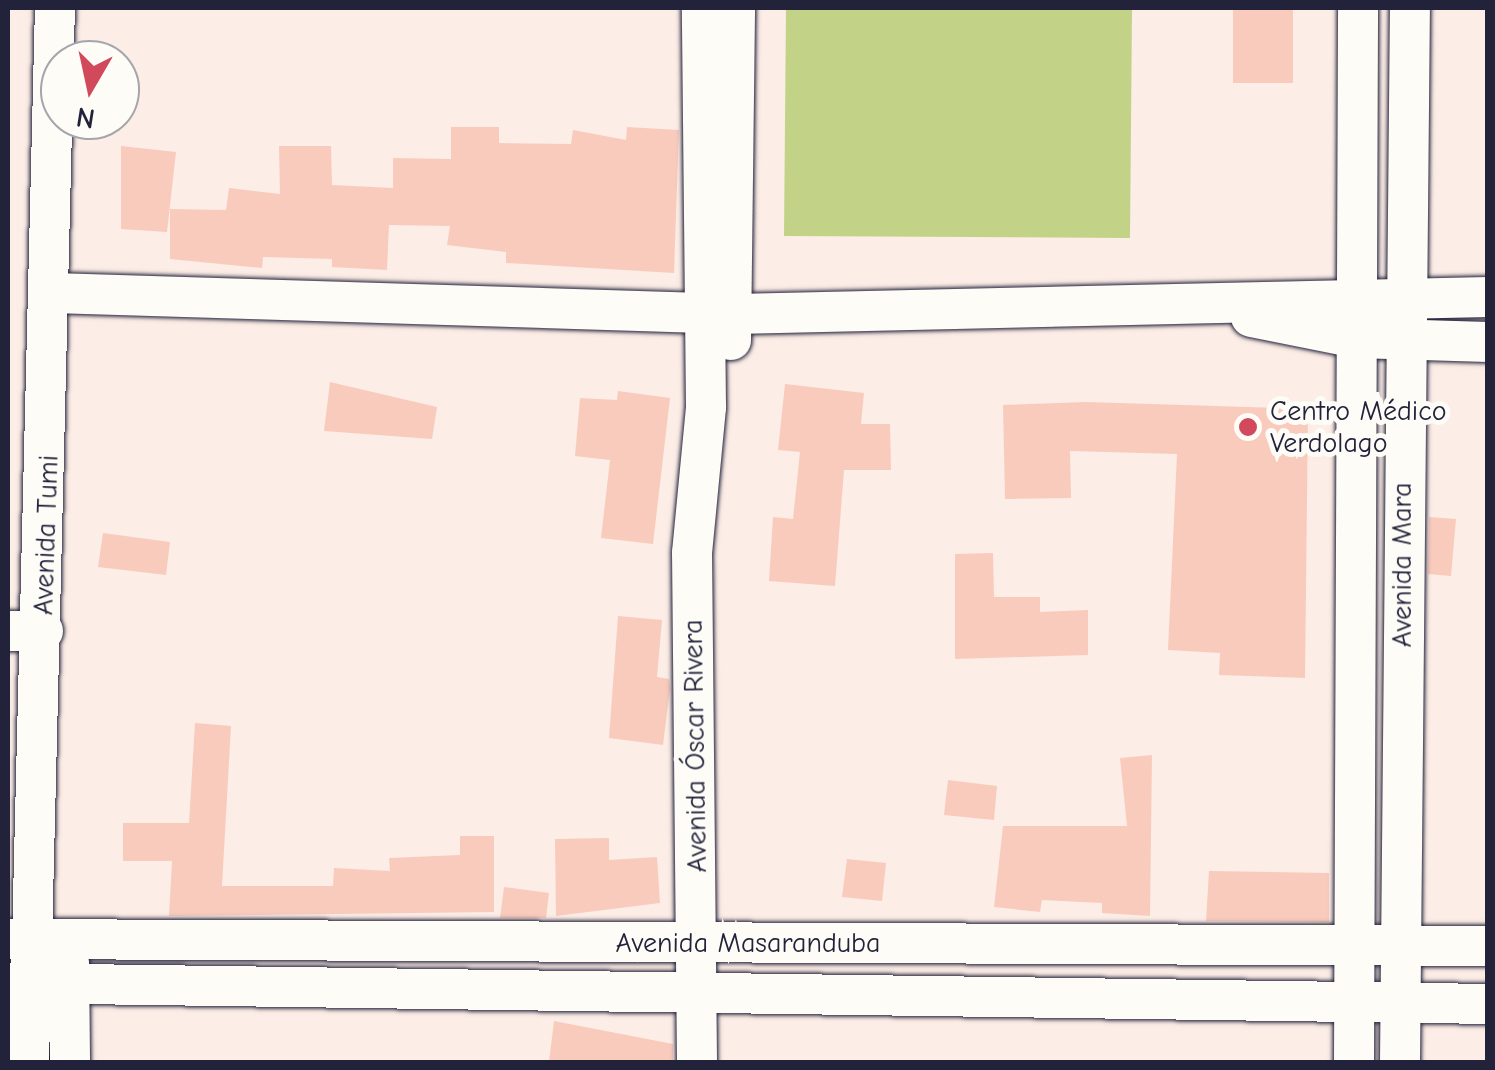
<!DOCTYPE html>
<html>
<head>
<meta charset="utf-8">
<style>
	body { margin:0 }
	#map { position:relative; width:1495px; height:1070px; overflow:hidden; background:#fcede6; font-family:"Comic Neue",sans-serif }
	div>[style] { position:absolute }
	.green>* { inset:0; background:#c2d387 }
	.building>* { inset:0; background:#f9cbbd }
	.roads { filter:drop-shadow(0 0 2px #22223b) drop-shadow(0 0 2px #22223b) }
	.street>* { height:40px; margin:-20px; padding:0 20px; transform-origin:20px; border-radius:20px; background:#fdfcf7 }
	.dots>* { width:28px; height:28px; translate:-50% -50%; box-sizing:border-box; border:5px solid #fdfcf7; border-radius:50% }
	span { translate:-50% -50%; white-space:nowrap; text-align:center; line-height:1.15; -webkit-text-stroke:10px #fdfcf7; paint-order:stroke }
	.poi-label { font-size:28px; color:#22223b }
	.left { translate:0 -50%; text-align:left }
	.street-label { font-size:28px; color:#22223b }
	.frame { position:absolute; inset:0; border:10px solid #22223b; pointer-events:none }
	.north { position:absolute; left:40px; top:40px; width:100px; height:100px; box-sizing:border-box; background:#fdfcf7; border:2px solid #a5a5ac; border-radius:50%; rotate:189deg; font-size:28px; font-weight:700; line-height:40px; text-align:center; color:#22223b }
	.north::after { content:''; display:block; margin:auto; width:35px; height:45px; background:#d1495b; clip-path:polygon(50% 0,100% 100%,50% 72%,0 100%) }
</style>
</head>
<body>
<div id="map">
	<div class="green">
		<div style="clip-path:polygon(786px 8px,1132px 8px,1130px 238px,784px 236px)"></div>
	</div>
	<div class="building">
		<div style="clip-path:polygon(1233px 8px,1293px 8px,1293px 83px,1233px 83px)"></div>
		<div style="clip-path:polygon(451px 127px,499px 127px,499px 143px,571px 144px,573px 130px,626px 140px,627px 127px,679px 130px,674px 273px,506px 263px,506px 252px,447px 245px,450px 226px,389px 225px,387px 270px,332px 267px,332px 259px,263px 257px,262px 268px,170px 259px,170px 209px,226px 210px,229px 188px,280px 194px,279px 146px,331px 146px,332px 185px,393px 188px,393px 158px,451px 159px)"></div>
		<div style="clip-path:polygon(121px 146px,176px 152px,167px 232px,121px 229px)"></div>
		<div style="clip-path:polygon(330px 382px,437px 407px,432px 439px,324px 431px)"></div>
		<div style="clip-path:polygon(785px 384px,864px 393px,861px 424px,890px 424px,891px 470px,844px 470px,835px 586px,769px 581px,773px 517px,793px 519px,800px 452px,778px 450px)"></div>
		<div style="clip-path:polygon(618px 391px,670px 398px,653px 544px,601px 538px,610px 460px,575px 456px,580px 398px,617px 400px)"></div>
		<div style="clip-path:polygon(1086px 402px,1308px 409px,1305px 678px,1219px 675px,1220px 653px,1168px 650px,1177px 454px,1070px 451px,1071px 498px,1005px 499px,1003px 405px)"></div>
		<div style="clip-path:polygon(1429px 517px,1456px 519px,1451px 576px,1428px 574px)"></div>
		<div style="clip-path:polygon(103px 533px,170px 542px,166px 575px,98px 567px)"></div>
		<div style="clip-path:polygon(993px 553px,994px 597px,1040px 597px,1040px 612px,1088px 610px,1088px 655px,955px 659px,955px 554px)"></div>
		<div style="clip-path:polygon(618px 616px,662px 620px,657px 677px,669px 679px,670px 689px,663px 745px,609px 738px)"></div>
		<div style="clip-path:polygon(195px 723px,231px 726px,222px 886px,333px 886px,334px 868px,390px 871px,389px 858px,460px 855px,460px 836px,494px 836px,494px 912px,169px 916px,172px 861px,123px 861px,123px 823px,189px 823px)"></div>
		<div style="clip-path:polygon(1152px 755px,1150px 916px,1102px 913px,1102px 903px,1042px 900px,1040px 912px,994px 907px,1003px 826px,1127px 826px,1120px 758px)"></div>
		<div style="clip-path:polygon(948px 780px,997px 786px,994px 820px,944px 815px)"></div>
		<div style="clip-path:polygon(609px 838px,609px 860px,657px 857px,660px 903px,556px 916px,555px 839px)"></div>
		<div style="clip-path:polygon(847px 859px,886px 863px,882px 901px,842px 897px)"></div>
		<div style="clip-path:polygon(1209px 871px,1329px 873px,1329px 922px,1206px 921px)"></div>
		<div style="clip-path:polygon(504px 887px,549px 893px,546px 918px,500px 918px)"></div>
		<div style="clip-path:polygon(554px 1021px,673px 1044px,673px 1062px,549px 1062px)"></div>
	</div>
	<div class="roads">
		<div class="street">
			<div style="left:53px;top:293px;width:682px;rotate:1.76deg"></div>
			<div style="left:735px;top:314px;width:753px;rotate:-1.29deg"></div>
			<div style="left:1251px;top:317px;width:107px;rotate:11.3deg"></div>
			<div style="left:1356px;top:338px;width:132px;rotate:1.7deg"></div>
			<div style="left:731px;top:340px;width:332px;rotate:-89.3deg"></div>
			<div style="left:8px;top:631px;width:35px"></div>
			<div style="left:8px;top:939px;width:1480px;rotate:0.27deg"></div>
			<div style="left:69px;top:962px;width:100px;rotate:89.4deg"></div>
			<div style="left:8px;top:983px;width:1480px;rotate:0.81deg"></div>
			<div style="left:29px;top:1062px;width:1054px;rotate:-88.59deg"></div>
			<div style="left:697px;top:1062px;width:509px;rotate:-90.56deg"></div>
			<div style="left:692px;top:553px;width:147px;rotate:-84.5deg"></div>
			<div style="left:706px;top:407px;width:399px;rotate:-90.6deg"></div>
			<div style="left:1354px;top:1062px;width:1054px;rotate:-89.78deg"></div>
			<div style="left:1400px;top:1062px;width:1054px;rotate:-89.46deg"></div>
		</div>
	</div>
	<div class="dots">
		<div style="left:1248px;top:427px;background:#d1495b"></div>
	</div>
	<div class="poi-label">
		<span class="left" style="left:1270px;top:427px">Centro Médico<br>Verdolago</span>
	</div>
	<div class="street-label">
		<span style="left:46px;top:535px;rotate:-88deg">Avenida Tumi</span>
		<span style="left:1402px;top:565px;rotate:-90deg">Avenida Mara</span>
		<span style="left:695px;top:746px;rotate:-91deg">Avenida Óscar Rivera</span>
		<span style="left:748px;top:943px">Avenida Masaranduba</span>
	</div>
	<div class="frame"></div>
	<div class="north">N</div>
</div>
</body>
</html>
